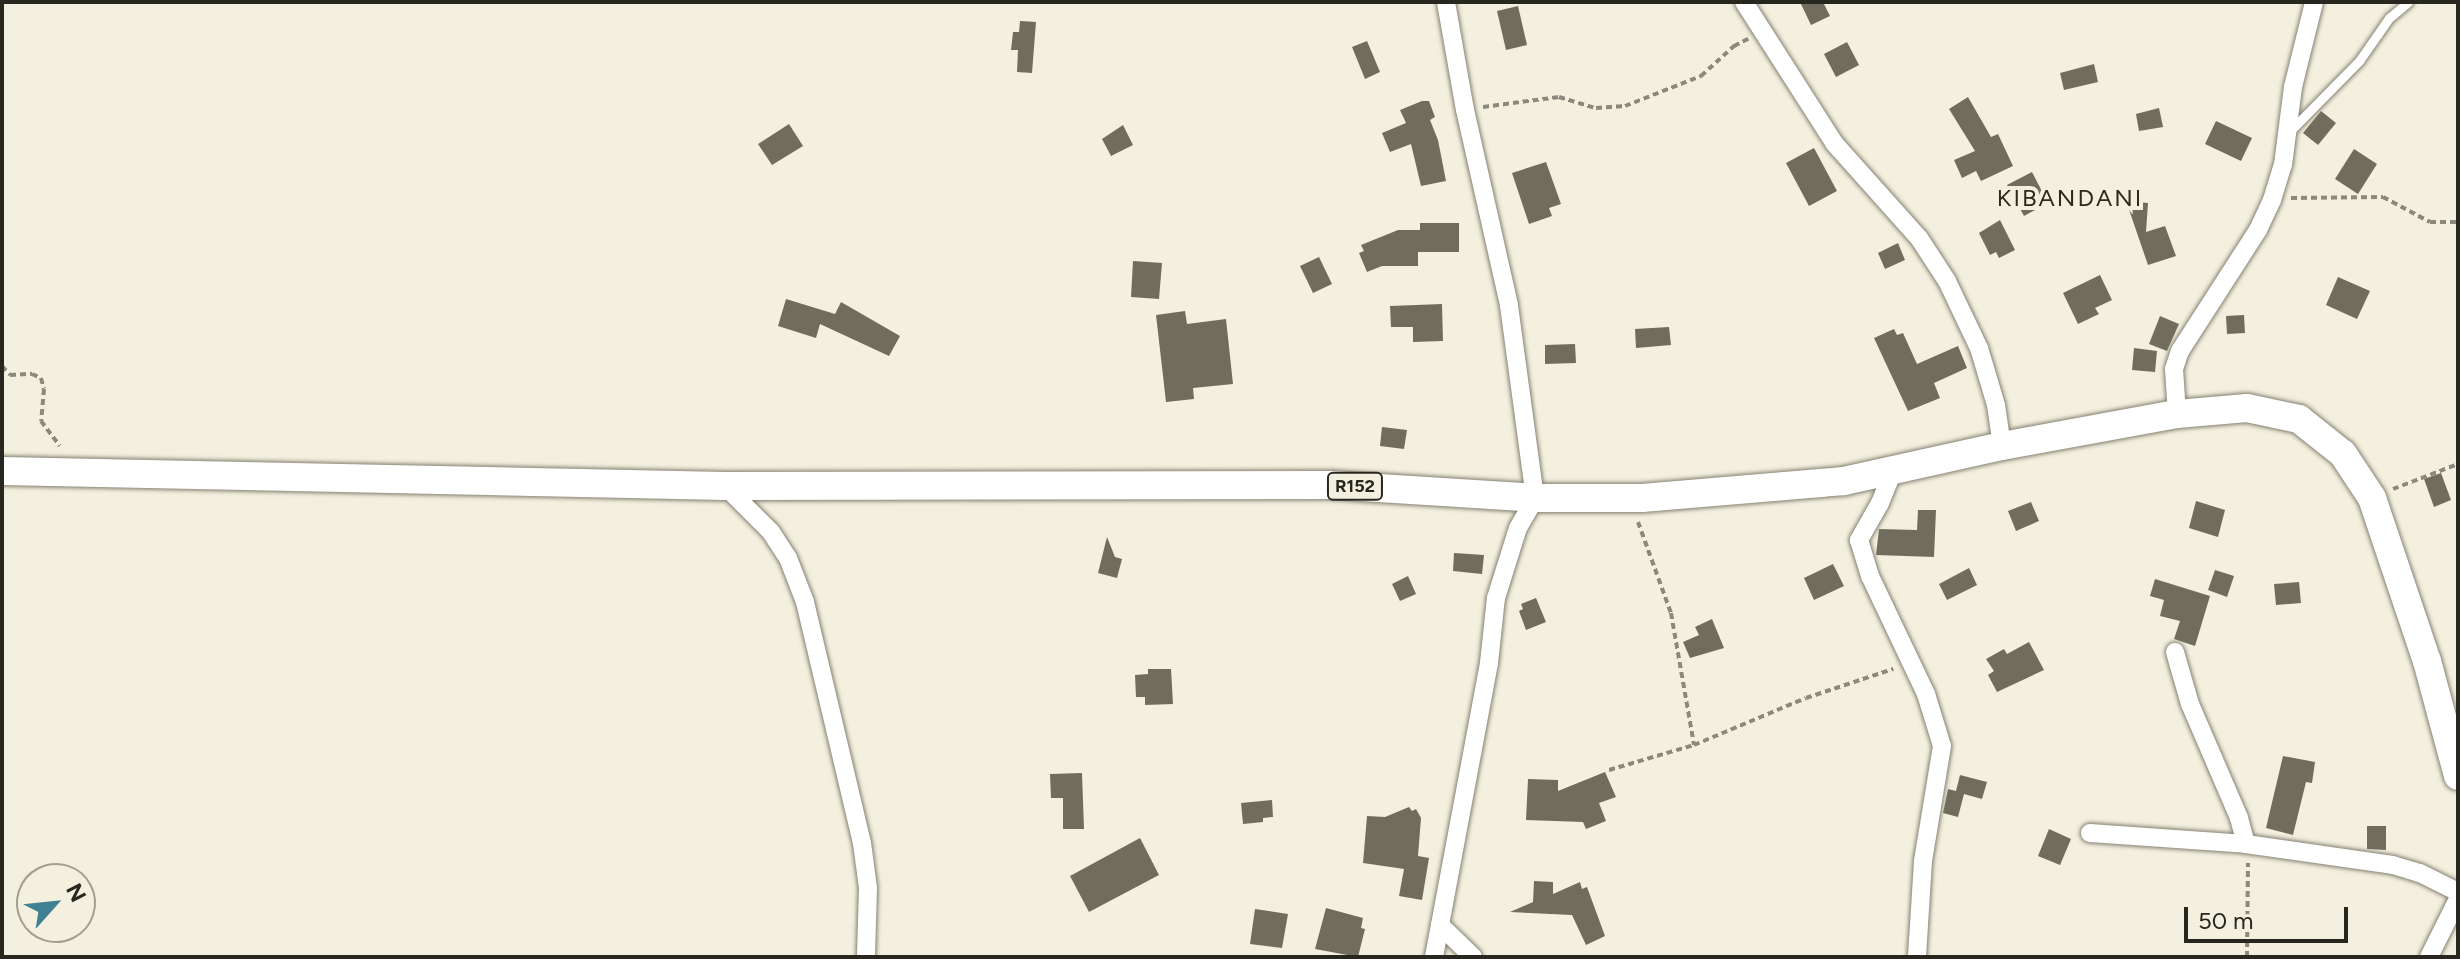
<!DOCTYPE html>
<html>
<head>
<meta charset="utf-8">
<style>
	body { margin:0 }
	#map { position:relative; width:2460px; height:959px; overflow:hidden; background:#f4f0df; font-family:Figtree,sans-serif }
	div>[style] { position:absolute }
	.building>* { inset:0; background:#706d5e }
	.path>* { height:4px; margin-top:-2px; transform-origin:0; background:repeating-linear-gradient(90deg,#8b897d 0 6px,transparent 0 10px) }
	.roads { filter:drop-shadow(0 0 2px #858172) drop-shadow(0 0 2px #858172) }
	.service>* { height:9px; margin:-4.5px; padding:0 4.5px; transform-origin:4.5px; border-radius:4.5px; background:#fff }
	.minor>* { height:18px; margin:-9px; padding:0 9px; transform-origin:9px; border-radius:9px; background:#fff }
	.primary>* { height:28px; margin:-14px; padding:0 14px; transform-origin:14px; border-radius:14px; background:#fff }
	span { translate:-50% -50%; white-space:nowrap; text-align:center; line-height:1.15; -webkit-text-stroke:8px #f4f0df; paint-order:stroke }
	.shield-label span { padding:2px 6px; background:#f4f0df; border:2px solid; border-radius:6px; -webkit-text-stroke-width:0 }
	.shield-label { font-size:18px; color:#27261f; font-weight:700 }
	.quarter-label { font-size:24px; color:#2d291c; letter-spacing:2px }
	.frame { position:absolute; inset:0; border:4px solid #27261f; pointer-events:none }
	.north { position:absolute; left:16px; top:863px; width:80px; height:80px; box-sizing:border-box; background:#f4f0df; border:2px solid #a29f92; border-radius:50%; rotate:63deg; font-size:22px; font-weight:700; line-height:32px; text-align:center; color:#27261f }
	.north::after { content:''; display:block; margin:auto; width:28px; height:36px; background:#3f8092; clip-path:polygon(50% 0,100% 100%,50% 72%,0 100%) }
	.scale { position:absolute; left:2184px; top:907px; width:164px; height:36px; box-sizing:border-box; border:4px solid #27261f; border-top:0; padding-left:10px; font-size:24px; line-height:28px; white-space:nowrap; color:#27261f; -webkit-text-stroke:6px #f4f0df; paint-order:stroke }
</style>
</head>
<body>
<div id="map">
	<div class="building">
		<div style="clip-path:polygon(1800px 2px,1823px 2px,1830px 16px,1811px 25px)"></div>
		<div style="clip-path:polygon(1518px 6px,1527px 45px,1506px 50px,1497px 11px)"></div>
		<div style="clip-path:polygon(1020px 21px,1036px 22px,1032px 73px,1017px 72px,1018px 50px,1011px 50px,1013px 32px,1019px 32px)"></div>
		<div style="clip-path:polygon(1367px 41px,1380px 72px,1365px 79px,1352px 47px)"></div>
		<div style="clip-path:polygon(1847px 42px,1859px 65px,1836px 77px,1824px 54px)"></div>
		<div style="clip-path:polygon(2094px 64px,2098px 82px,2064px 90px,2060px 73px)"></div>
		<div style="clip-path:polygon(1968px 97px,1991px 137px,1998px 134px,2013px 166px,1981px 181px,1976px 171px,1962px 178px,1954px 160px,1975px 151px,1949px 109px)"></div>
		<div style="clip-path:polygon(1422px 101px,1429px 101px,1435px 117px,1430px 120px,1438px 140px,1446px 181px,1421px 186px,1411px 144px,1390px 152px,1382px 133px,1406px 123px,1400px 110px)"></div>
		<div style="clip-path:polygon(2159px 108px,2163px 127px,2139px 131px,2136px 114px)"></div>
		<div style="clip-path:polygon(2321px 111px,2336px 123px,2318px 145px,2303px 133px)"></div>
		<div style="clip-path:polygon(2216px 121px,2252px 138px,2241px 161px,2205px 144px)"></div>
		<div style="clip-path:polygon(789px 124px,803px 146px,772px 165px,758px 144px)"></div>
		<div style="clip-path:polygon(1123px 125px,1133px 145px,1111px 156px,1102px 139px)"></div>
		<div style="clip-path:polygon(1814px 148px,1837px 191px,1809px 206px,1786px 163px)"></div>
		<div style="clip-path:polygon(2354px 149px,2377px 164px,2358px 194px,2335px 179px)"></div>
		<div style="clip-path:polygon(1546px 162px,1561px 204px,1549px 208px,1552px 216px,1529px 224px,1512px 173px)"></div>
		<div style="clip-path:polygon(2032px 172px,2048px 203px,2024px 216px,2007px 185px)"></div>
		<div style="clip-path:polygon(2126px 201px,2148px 203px,2146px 232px,2165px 226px,2176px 256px,2148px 265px)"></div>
		<div style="clip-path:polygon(2000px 220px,2015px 250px,1999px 258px,1996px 252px,1990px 255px,1979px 233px)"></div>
		<div style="clip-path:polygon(1420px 223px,1459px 223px,1459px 252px,1418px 252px,1418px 266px,1382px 266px,1367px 272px,1359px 253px,1364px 251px,1361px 245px,1398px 230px,1420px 230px)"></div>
		<div style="clip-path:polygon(1898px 243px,1905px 260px,1885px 269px,1878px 253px)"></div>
		<div style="clip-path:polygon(1319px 257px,1332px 284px,1313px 293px,1300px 266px)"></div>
		<div style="clip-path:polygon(1133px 261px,1162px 263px,1159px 299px,1131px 297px)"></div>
		<div style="clip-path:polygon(2100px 275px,2112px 300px,2095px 308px,2099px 314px,2078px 324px,2063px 293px)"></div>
		<div style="clip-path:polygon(2338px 277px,2370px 291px,2357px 319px,2326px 305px)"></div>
		<div style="clip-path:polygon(786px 299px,835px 314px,841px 302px,900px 336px,889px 356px,820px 324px,816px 338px,778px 326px)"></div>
		<div style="clip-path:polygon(1442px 304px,1443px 341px,1413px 342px,1413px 327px,1391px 327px,1390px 306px)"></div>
		<div style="clip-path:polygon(1185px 311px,1187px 324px,1226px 319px,1233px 384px,1193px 388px,1194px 399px,1166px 402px,1156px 315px)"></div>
		<div style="clip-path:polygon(2244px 315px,2245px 333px,2227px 334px,2226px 316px)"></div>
		<div style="clip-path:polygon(2160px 316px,2179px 324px,2167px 351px,2149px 344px)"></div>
		<div style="clip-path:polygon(1669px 327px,1671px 345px,1636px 348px,1635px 329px)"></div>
		<div style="clip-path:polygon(1894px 329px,1897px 335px,1903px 333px,1917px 364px,1958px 346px,1967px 368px,1934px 383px,1940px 398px,1908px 411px,1874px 338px)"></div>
		<div style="clip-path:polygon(1575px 344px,1576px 363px,1545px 364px,1545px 345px)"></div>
		<div style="clip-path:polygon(2134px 348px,2157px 351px,2155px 372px,2132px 370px)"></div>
		<div style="clip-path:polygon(1382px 427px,1407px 430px,1404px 449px,1380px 446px)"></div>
		<div style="clip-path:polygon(2441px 473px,2451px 500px,2434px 507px,2424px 479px)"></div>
		<div style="clip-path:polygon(2196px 501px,2225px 510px,2218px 537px,2189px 528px)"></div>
		<div style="clip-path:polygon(2031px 502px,2039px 521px,2016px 531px,2008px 511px)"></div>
		<div style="clip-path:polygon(1918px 510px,1936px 510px,1934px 557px,1876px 555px,1879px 529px,1917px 530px)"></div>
		<div style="clip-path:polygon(1107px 537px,1115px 557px,1122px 559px,1117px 578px,1098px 573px)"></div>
		<div style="clip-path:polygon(1454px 553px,1484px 555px,1482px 574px,1453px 571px)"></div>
		<div style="clip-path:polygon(1833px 564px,1844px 586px,1814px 600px,1804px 578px)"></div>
		<div style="clip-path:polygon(1969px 568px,1977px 585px,1947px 600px,1939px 584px)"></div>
		<div style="clip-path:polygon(2215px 570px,2234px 576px,2227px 597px,2208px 590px)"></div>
		<div style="clip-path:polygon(1408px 576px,1416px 594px,1400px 601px,1392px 584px)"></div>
		<div style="clip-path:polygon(2155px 579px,2210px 596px,2195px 646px,2174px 639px,2180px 621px,2160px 616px,2164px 600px,2150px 596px)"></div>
		<div style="clip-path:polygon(2299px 582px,2301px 603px,2276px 605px,2274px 584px)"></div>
		<div style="clip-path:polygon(1536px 598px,1546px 622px,1526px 630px,1519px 611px,1523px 609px,1521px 604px)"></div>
		<div style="clip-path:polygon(1712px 619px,1724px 648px,1690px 658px,1683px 642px,1699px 635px,1695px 627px)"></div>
		<div style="clip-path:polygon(2029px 642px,2044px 670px,1997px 692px,1988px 675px,1994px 671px,1986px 659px,2004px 649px,2007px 654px)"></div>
		<div style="clip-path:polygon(1148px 669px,1171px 669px,1173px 704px,1145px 705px,1145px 697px,1136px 697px,1135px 675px,1148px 674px)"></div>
		<div style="clip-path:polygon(2283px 756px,2315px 762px,2312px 783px,2306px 782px,2293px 835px,2266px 828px)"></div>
		<div style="clip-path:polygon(1605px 772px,1616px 797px,1599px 803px,1606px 821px,1586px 829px,1583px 822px,1526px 820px,1528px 779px,1558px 780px,1558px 791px)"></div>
		<div style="clip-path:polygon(1082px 773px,1084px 829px,1063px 829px,1063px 798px,1051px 798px,1050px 774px)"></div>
		<div style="clip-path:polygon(1960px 775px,1987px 782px,1982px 799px,1964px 794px,1958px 817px,1943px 813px,1948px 789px,1956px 791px)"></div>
		<div style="clip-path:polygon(1272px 800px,1273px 817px,1263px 818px,1263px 822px,1243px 824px,1241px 803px)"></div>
		<div style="clip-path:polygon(1409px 807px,1412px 811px,1416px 809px,1421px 818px,1418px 856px,1429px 858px,1422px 900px,1399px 896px,1404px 869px,1363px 863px,1367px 816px,1385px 817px)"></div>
		<div style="clip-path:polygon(2367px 826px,2386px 826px,2386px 850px,2367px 849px)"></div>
		<div style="clip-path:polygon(2049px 829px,2071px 839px,2060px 865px,2038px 856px)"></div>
		<div style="clip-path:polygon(1140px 838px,1159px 875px,1089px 912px,1070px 876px)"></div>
		<div style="clip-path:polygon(1534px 881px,1553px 882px,1553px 894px,1580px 882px,1582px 889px,1587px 887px,1605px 936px,1586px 945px,1572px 915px,1510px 912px,1533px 902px)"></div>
		<div style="clip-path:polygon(1326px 908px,1363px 918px,1361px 928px,1365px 929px,1358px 957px,1315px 949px)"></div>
		<div style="clip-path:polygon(1255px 909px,1288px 914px,1282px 948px,1250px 944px)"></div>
	</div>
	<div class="path">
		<div style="left:1483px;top:107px;width:77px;rotate:-7.5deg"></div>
		<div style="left:1559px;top:97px;width:39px;rotate:17deg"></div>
		<div style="left:1596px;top:108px;width:29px;rotate:-4deg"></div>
		<div style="left:1625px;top:106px;width:82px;rotate:-21.5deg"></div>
		<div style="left:1701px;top:76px;width:45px;rotate:-42.3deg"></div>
		<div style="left:1734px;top:46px;width:16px;rotate:-27deg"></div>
		<div style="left:2291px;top:198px;width:92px;rotate:-0.6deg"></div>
		<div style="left:2383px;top:197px;width:53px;rotate:28deg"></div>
		<div style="left:2430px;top:222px;width:28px"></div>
		<div style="left:2px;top:366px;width:12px;rotate:48deg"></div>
		<div style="left:10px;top:375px;width:22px;rotate:-3deg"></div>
		<div style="left:32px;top:374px;width:10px;rotate:24deg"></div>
		<div style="left:41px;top:378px;width:11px;rotate:75deg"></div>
		<div style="left:44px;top:389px;width:32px;rotate:95deg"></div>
		<div style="left:41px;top:421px;width:31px;rotate:53deg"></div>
		<div style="left:2393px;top:489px;width:70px;rotate:-21deg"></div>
		<div style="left:1638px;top:522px;width:97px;rotate:70.1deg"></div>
		<div style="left:1671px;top:613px;width:134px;rotate:80.1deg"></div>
		<div style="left:1609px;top:770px;width:89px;rotate:-16.4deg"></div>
		<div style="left:1694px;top:745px;width:121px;rotate:-22.8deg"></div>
		<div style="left:1806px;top:698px;width:92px;rotate:-18.4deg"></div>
		<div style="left:2247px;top:957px;width:94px;rotate:-89.4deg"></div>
	</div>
	<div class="roads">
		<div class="service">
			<div style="left:2291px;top:130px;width:97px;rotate:-45.4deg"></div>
			<div style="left:2359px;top:61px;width:52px;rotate:-55.1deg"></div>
			<div style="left:2389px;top:18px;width:25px;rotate:-40deg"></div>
		</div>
		<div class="minor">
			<div style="left:1744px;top:2px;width:167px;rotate:57.4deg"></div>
			<div style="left:1834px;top:143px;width:127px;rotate:48.2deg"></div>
			<div style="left:1919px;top:238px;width:51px;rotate:56.9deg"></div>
			<div style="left:1947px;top:281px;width:74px;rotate:64.5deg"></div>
			<div style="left:1979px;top:348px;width:59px;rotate:73.4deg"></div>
			<div style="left:1996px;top:405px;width:41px;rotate:81.7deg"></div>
			<div style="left:2177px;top:414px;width:45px;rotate:-93.8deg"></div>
			<div style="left:2174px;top:369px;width:19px;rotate:-72deg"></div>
			<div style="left:2180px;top:351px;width:144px;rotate:-57.2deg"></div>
			<div style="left:2258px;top:230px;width:33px;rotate:-65deg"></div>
			<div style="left:2272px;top:200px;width:37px;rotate:-73deg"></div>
			<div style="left:2283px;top:165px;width:79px;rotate:-82.7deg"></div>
			<div style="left:2293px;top:87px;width:88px;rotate:-76.1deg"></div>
			<div style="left:1893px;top:471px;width:35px;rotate:112deg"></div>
			<div style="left:1880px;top:503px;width:43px;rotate:119.6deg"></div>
			<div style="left:1859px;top:540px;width:38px;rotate:73deg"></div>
			<div style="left:1870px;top:576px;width:131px;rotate:64.6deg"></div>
			<div style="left:1926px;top:694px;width:54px;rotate:72.9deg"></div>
			<div style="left:1942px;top:746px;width:117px;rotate:99.4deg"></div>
			<div style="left:1923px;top:861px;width:96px;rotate:93.6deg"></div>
			<div style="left:725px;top:486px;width:65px;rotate:45deg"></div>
			<div style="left:771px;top:532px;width:31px;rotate:57deg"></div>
			<div style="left:788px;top:558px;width:47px;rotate:68.9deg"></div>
			<div style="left:805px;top:602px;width:248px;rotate:76.7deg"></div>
			<div style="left:862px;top:843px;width:45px;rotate:82.4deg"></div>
			<div style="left:868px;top:888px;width:69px;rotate:91.7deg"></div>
			<div style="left:2175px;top:652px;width:54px;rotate:73.9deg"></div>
			<div style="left:2190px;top:704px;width:124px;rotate:66.7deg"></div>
			<div style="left:2239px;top:818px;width:27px;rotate:75deg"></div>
			<div style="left:2090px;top:833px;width:156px;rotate:4deg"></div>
			<div style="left:2246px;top:844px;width:148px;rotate:8.1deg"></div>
			<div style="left:2393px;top:865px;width:28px;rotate:17deg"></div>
			<div style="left:2420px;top:873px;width:42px;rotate:26.6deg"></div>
			<div style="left:1440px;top:925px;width:46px;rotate:44.1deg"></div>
			<div style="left:1434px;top:957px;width:299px;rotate:-79.4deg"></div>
			<div style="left:1489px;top:663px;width:65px;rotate:-83.9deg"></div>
			<div style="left:1496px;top:598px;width:73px;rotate:-72.6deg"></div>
			<div style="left:1518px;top:528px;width:34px;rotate:-60deg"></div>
			<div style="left:1535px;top:498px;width:195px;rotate:-97.7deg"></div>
			<div style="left:1509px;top:305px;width:200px;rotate:-102.7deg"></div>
			<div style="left:1465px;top:110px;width:110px;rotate:-100deg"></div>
			<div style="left:2429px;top:957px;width:65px;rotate:-63.4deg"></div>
		</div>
		<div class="primary">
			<div style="left:2px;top:471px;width:723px;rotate:1.19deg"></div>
			<div style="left:725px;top:486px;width:606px;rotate:-0.09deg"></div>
			<div style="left:1331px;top:485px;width:204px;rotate:3.6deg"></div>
			<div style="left:1535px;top:498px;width:107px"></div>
			<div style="left:1642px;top:498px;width:203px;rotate:-4.8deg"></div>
			<div style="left:1844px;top:481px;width:162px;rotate:-12.5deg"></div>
			<div style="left:2002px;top:446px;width:178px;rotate:-10.4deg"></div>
			<div style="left:2177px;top:414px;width:70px;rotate:-4.9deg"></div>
			<div style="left:2247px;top:408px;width:53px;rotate:11.9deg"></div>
			<div style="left:2299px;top:419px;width:56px;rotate:38.5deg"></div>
			<div style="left:2343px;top:454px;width:53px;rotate:56.6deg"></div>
			<div style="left:2372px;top:498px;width:172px;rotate:71.4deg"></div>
			<div style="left:2427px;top:661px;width:119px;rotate:74.9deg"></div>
		</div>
	</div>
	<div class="shield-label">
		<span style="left:1355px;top:486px">R152</span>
	</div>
	<div class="quarter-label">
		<span style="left:2070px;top:198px">KIBANDANI</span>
	</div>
	<div class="frame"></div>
	<div class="north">N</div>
	<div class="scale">50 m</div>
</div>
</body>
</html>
